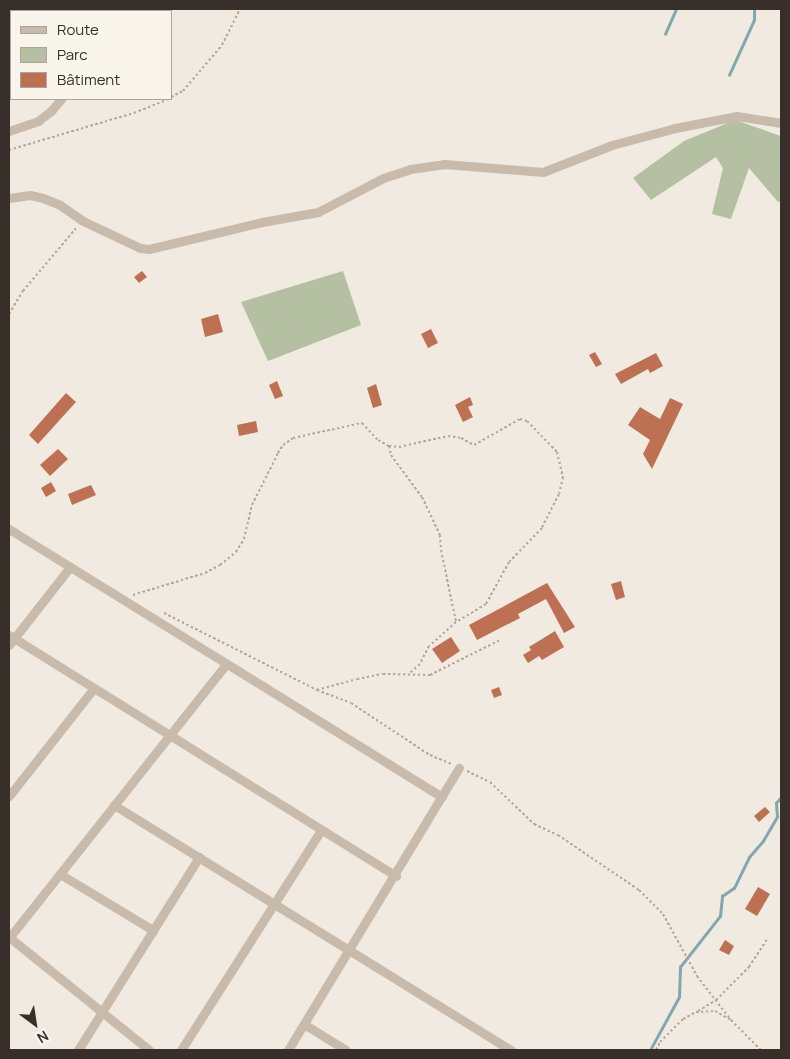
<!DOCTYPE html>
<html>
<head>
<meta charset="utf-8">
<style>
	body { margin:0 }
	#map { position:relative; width:790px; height:1059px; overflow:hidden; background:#f1eae0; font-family:Manrope,sans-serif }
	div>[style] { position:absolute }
	.green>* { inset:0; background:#b4c0a1 }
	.stream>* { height:2.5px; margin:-1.25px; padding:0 1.25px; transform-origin:1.25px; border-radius:1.25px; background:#81a9ad }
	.building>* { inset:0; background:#bd7152 }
	.path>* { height:2px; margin-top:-1px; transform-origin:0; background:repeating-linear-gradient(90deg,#b5a597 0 2.5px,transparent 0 5px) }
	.street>* { height:9px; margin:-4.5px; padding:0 4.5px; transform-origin:4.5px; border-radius:4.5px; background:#c9bbac }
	span { translate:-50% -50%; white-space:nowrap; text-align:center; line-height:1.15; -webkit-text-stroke:4.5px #f9f4ec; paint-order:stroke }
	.frame { position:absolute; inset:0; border:10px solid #382f2b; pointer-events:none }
	.legend { position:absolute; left:10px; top:10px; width:162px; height:90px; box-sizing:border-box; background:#f9f4ec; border:1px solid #aca59f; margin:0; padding:6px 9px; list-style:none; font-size:15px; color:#382f2b }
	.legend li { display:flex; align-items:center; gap:10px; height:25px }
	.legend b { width:25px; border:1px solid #aca59f }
	.north { position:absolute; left:10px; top:999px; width:50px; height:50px; -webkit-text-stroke:4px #f9f4ec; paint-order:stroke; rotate:149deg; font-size:14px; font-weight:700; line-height:20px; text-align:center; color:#382f2b }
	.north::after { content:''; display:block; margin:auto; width:18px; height:22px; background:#382f2b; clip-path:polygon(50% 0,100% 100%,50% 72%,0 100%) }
</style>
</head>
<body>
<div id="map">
	<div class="green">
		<div style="clip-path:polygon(735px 120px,781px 136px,781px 201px,778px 202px,749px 168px,731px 219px,712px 214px,723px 168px,716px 157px,651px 200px,633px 178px,684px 141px)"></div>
		<div style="clip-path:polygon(343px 271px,361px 325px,268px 361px,241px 302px)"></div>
	</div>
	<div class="stream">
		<div style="left:665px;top:34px;width:27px;rotate:-66deg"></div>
		<div style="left:729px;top:75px;width:60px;rotate:-65.6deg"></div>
		<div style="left:754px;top:20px;width:11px;rotate:-90deg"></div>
		<div style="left:650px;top:1050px;width:60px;rotate:-61.3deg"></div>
		<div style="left:679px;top:997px;width:30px;rotate:-88deg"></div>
		<div style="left:680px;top:967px;width:65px;rotate:-51.9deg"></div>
		<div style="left:720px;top:916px;width:20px;rotate:-84deg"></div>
		<div style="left:722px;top:896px;width:14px;rotate:-34deg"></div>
		<div style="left:734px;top:888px;width:34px;rotate:-64deg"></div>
		<div style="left:749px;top:857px;width:21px;rotate:-49deg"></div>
		<div style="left:763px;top:841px;width:28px;rotate:-60deg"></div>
		<div style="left:777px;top:817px;width:14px;rotate:-94deg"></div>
		<div style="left:776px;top:803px;width:8px;rotate:-50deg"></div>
	</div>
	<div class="building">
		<div style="clip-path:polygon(142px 271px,147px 277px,139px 283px,134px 277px)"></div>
		<div style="clip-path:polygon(218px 314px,223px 332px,205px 337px,201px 319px)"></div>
		<div style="clip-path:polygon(431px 329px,438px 343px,428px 348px,421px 334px)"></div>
		<div style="clip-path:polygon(595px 352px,602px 364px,596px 367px,589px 355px)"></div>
		<div style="clip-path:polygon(656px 353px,663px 366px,650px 373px,648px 369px,621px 384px,615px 374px)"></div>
		<div style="clip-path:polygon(277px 381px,283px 396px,275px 399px,269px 385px)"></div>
		<div style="clip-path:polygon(376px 384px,382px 405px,373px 408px,367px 388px)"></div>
		<div style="clip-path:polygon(66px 393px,76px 402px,38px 444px,29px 435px)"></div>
		<div style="clip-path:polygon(470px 397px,473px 405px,468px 407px,473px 417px,463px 422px,455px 405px)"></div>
		<div style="clip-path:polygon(670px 398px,683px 404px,652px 469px,643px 454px,650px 440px,628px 425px,640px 407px,660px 419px)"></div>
		<div style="clip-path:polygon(256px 421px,258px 432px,239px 436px,237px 425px)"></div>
		<div style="clip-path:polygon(58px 449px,68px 459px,50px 476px,40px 465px)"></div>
		<div style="clip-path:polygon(51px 482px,56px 491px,46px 497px,41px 488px)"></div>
		<div style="clip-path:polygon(91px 485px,96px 495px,72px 505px,68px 494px)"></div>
		<div style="clip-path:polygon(621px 581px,625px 597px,616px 600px,611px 584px)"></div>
		<div style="clip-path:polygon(547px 583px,575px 627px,564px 633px,546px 599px,518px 614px,520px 618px,477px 640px,469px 625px)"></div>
		<div style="clip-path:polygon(555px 631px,564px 647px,542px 660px,539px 656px,528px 663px,523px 655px,531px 650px,529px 647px)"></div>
		<div style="clip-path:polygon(451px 637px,460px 651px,442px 663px,432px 649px)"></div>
		<div style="clip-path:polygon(499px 687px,502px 695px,494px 698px,491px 690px)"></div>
		<div style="clip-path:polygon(765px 807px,770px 812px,759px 822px,754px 816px)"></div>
		<div style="clip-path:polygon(758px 887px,770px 894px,757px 916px,745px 909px)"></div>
		<div style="clip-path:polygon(725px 940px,734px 946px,729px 955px,719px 950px)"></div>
	</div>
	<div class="path">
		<div style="left:171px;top:97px;width:13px;rotate:-27deg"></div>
		<div style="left:183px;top:91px;width:60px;rotate:-49.7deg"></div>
		<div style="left:222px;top:45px;width:40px;rotate:-63.4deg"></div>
		<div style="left:9px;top:150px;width:130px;rotate:-16.5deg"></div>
		<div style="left:134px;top:113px;width:37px;rotate:-22deg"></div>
		<div style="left:9px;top:314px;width:27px;rotate:-59deg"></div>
		<div style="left:23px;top:291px;width:82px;rotate:-49.9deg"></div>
		<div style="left:389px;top:446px;width:9px;rotate:77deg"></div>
		<div style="left:391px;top:455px;width:52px;rotate:53.6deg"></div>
		<div style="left:422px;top:497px;width:42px;rotate:64.7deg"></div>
		<div style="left:440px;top:535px;width:15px;rotate:86deg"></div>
		<div style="left:441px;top:550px;width:74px;rotate:78.2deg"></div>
		<div style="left:456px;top:622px;width:36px;rotate:138deg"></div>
		<div style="left:429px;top:646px;width:20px;rotate:117deg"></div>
		<div style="left:420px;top:664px;width:15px;rotate:138deg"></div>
		<div style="left:133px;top:595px;width:75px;rotate:-17deg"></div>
		<div style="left:205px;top:573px;width:17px;rotate:-28deg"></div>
		<div style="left:220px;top:565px;width:21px;rotate:-39deg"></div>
		<div style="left:236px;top:552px;width:15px;rotate:-58deg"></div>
		<div style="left:244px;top:539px;width:35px;rotate:-77deg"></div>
		<div style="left:252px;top:505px;width:58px;rotate:-63.4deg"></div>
		<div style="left:278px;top:453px;width:9px;rotate:-58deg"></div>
		<div style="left:283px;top:445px;width:12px;rotate:-35deg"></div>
		<div style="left:293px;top:438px;width:71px;rotate:-12.3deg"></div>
		<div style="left:362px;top:423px;width:23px;rotate:47deg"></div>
		<div style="left:378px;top:440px;width:13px;rotate:29deg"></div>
		<div style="left:389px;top:446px;width:10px;rotate:6deg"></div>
		<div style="left:399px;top:447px;width:50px;rotate:-12.7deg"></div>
		<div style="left:448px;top:436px;width:13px;rotate:9deg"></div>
		<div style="left:461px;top:438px;width:15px;rotate:28deg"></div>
		<div style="left:474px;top:445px;width:53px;rotate:-29.5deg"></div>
		<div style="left:520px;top:419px;width:7px;rotate:16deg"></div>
		<div style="left:527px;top:421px;width:43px;rotate:45.9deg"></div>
		<div style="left:557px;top:452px;width:26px;rotate:77deg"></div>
		<div style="left:563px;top:477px;width:17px;rotate:103deg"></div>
		<div style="left:559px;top:494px;width:38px;rotate:117deg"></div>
		<div style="left:542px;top:528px;width:47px;rotate:134.1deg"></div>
		<div style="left:509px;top:562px;width:48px;rotate:118.7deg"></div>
		<div style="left:486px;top:604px;width:35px;rotate:149deg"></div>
		<div style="left:164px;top:613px;width:171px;rotate:26.7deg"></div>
		<div style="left:317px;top:690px;width:36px;rotate:21deg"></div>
		<div style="left:351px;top:703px;width:95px;rotate:33.4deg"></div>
		<div style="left:430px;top:755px;width:23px;rotate:23deg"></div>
		<div style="left:317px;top:690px;width:41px;rotate:-15.4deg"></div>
		<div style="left:357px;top:679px;width:26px;rotate:-11deg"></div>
		<div style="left:383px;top:674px;width:47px;rotate:1.2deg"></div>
		<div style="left:430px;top:675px;width:78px;rotate:-26.6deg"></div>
		<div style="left:467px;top:771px;width:25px;rotate:26deg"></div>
		<div style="left:490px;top:782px;width:61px;rotate:43.7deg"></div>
		<div style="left:534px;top:824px;width:26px;rotate:25deg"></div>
		<div style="left:558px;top:835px;width:98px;rotate:34.2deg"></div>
		<div style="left:639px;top:890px;width:34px;rotate:45deg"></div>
		<div style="left:663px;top:914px;width:71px;rotate:61.3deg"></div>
		<div style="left:697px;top:976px;width:56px;rotate:52.3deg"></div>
		<div style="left:698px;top:1011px;width:21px;rotate:-31deg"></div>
		<div style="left:716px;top:1000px;width:47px;rotate:-45deg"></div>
		<div style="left:749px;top:967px;width:33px;rotate:-57deg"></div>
		<div style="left:656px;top:1050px;width:9px;rotate:-63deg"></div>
		<div style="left:660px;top:1042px;width:33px;rotate:-45deg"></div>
		<div style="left:683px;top:1019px;width:15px;rotate:-28deg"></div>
		<div style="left:696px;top:1012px;width:19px;rotate:-3deg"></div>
		<div style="left:715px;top:1011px;width:18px;rotate:29deg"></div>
		<div style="left:731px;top:1020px;width:42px;rotate:45deg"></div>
	</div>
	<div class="street">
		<div style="left:130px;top:11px;width:3px;rotate:-45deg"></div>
		<div style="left:9px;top:131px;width:31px;rotate:-19deg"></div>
		<div style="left:38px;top:121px;width:16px;rotate:-38deg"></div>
		<div style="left:51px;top:111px;width:16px;rotate:-50deg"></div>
		<div style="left:9px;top:198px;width:21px;rotate:-8deg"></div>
		<div style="left:30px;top:195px;width:13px;rotate:13deg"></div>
		<div style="left:43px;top:198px;width:18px;rotate:22deg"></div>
		<div style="left:60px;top:205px;width:28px;rotate:35deg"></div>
		<div style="left:83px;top:221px;width:63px;rotate:25.3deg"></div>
		<div style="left:140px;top:248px;width:9px;rotate:6deg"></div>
		<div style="left:149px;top:249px;width:116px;rotate:-13.4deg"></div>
		<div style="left:262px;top:222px;width:57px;rotate:-10.1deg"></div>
		<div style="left:318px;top:212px;width:73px;rotate:-27.6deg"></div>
		<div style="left:383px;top:178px;width:28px;rotate:-18deg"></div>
		<div style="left:410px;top:169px;width:34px;rotate:-8deg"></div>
		<div style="left:444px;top:164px;width:99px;rotate:4.6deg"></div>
		<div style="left:543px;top:172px;width:74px;rotate:-21.4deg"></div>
		<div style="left:612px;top:145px;width:65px;rotate:-15.1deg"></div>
		<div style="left:675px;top:128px;width:63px;rotate:-11deg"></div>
		<div style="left:737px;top:116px;width:45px;rotate:9deg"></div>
		<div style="left:9px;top:529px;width:509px;rotate:31.75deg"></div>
		<div style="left:9px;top:635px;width:456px;rotate:31.9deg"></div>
		<div style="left:9px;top:645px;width:99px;rotate:-52deg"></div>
		<div style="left:9px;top:796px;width:137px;rotate:-51.8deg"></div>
		<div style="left:114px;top:805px;width:467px;rotate:31.7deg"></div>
		<div style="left:60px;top:874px;width:109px;rotate:31.1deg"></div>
		<div style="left:9px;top:937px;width:180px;rotate:38.9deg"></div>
		<div style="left:9px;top:938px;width:350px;rotate:-51.6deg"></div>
		<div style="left:304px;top:1024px;width:49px;rotate:31.8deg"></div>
		<div style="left:78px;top:1050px;width:228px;rotate:-57.9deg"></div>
		<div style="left:181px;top:1050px;width:261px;rotate:-57.5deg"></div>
		<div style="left:288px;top:1050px;width:330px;rotate:-58.8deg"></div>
	</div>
	<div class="frame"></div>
	<ul class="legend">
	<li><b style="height:6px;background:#c9bbac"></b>Route</li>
	<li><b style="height:14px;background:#b4c0a1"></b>Parc</li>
	<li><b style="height:14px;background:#bd7152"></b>Bâtiment</li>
	</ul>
	<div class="north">N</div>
</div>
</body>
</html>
